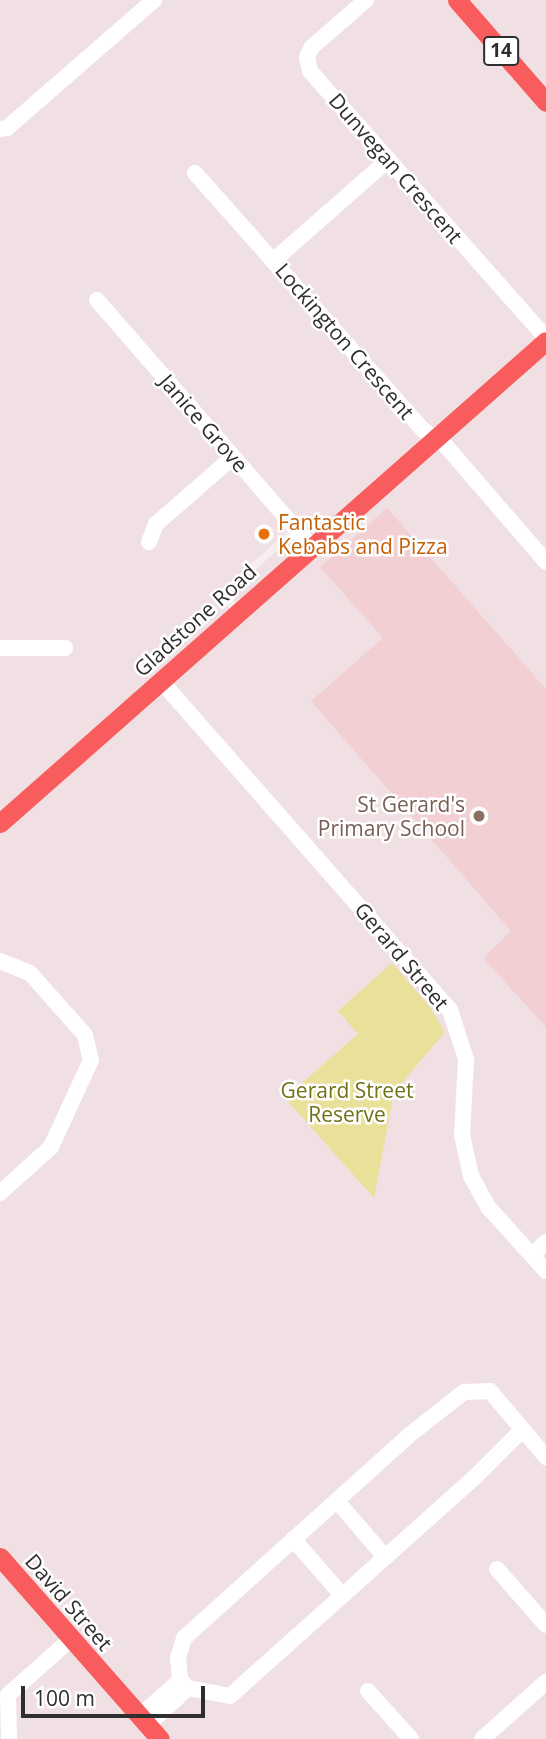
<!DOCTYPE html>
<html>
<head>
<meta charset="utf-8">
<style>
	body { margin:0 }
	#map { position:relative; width:546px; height:1739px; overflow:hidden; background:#f0e0e3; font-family:"Open Sans",sans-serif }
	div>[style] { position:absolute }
	.education>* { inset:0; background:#f2cfd3 }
	.green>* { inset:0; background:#e9e09a }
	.plaza>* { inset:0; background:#f7eef0 }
	.minor>* { height:16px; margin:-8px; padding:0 8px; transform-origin:8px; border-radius:8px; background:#fff }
	.major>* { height:19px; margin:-9.5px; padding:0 9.5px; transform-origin:9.5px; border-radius:9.5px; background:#f95c5c }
	.dots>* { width:19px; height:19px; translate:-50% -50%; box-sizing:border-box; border:4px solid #fff; border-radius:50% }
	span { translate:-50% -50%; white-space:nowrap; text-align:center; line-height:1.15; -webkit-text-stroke:5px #fff; paint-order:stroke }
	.shield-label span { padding:2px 5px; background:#fff; border:2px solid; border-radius:5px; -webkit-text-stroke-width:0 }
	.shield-label { font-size:19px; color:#2e2e2e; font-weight:700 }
	.street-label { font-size:21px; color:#2e2e2e }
	.food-label { font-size:21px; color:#c56008 }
	.left { translate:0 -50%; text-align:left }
	.education-label { font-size:21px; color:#785e54 }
	.right { translate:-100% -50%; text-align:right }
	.park-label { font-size:21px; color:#707217 }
	.scale { position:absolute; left:21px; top:1686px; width:184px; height:32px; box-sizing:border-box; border:4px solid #2e2e2e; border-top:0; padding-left:9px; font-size:21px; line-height:24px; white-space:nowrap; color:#2e2e2e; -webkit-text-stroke:5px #fff; paint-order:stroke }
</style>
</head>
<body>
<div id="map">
	<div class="education">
		<div style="clip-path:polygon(387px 508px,546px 689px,546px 1027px,483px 958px,511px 931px,311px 701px,383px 638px,320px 567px)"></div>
	</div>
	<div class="green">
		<div style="clip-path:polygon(392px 963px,429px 1006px,445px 1032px,394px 1092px,374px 1198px,285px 1098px,358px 1034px,338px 1011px)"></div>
	</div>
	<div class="plaza">
		<div style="clip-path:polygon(291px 529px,299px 542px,298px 548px,288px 541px,230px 592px,235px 603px,229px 608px,217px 594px)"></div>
	</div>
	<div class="minor">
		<div style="left:366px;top:0;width:72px;rotate:139deg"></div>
		<div style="left:312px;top:47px;width:11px;rotate:117deg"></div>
		<div style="left:307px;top:57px;width:14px;rotate:78deg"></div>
		<div style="left:310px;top:71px;width:356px;rotate:48.5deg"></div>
		<div style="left:0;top:129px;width:7px;rotate:-8deg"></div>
		<div style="left:7px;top:128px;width:195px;rotate:-41deg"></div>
		<div style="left:388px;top:160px;width:153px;rotate:138.7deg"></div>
		<div style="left:273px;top:261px;width:226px;rotate:48.4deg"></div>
		<div style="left:423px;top:430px;width:28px;rotate:35deg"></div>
		<div style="left:446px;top:446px;width:153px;rotate:49.2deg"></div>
		<div style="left:195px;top:173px;width:118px;rotate:48.4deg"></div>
		<div style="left:97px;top:300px;width:327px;rotate:49deg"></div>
		<div style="left:149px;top:542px;width:19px;rotate:-69deg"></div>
		<div style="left:156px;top:524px;width:102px;rotate:-41deg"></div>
		<div style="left:0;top:648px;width:65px"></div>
		<div style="left:161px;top:681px;width:438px;rotate:48.7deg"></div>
		<div style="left:450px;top:1010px;width:52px;rotate:71.9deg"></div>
		<div style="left:466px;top:1059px;width:76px;rotate:93deg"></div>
		<div style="left:462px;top:1135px;width:42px;rotate:77.6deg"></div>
		<div style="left:471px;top:1176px;width:37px;rotate:61deg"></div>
		<div style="left:489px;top:1208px;width:85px;rotate:47.9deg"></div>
		<div style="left:0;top:961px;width:32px;rotate:22deg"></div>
		<div style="left:30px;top:973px;width:83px;rotate:48.4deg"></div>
		<div style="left:85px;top:1035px;width:26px;rotate:77deg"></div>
		<div style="left:91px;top:1060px;width:96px;rotate:114.7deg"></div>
		<div style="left:51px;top:1147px;width:69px;rotate:138deg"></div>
		<div style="left:532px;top:1255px;width:19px;rotate:-43deg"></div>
		<div style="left:521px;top:1431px;width:65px;rotate:135deg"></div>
		<div style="left:475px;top:1477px;width:329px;rotate:138.2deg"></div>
		<div style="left:230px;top:1696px;width:43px;rotate:-169.2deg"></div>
		<div style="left:188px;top:1688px;width:11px;rotate:-135deg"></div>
		<div style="left:180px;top:1680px;width:22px;rotate:-95deg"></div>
		<div style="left:178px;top:1658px;width:21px;rotate:-73deg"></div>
		<div style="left:184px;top:1638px;width:302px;rotate:-42deg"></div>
		<div style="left:408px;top:1436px;width:71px;rotate:-38.2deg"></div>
		<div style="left:464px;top:1392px;width:26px;rotate:-2deg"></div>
		<div style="left:490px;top:1391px;width:87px;rotate:49.7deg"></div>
		<div style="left:337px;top:1501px;width:74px;rotate:49.4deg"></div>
		<div style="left:293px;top:1539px;width:73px;rotate:48.9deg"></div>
		<div style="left:497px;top:1569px;width:74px;rotate:48.8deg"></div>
		<div style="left:368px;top:1691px;width:64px;rotate:48.1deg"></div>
		<div style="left:140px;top:1716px;width:51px;rotate:-41.8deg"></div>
		<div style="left:148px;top:1725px;width:54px;rotate:-42.8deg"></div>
		<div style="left:9px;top:1739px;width:44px;rotate:-91.3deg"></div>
		<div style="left:8px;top:1695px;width:86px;rotate:-41.7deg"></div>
		<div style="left:482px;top:1739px;width:86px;rotate:-41.7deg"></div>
	</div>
	<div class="major">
		<div style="left:457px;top:0;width:135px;rotate:48.9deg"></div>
		<div style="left:0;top:823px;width:728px;rotate:-41.44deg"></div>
		<div style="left:0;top:1557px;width:242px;rotate:48.7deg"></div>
	</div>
	<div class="dots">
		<div style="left:264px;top:534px;background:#e8710a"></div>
		<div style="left:479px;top:816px;background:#8d6e63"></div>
	</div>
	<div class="shield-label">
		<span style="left:501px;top:51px">14</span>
	</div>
	<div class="street-label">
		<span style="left:396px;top:168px;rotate:49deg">Dunvegan Crescent</span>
		<span style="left:345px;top:341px;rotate:49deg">Lockington Crescent</span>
		<span style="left:204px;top:423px;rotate:49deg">Janice Grove</span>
		<span style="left:195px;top:620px;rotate:-42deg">Gladstone Road</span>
		<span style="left:402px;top:956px;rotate:50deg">Gerard Street</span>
		<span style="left:69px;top:1602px;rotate:49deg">David Street</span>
	</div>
	<div class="food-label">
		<span class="left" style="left:278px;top:534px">Fantastic<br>Kebabs and Pizza</span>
	</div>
	<div class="education-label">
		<span class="right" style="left:465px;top:816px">St Gerard's<br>Primary School</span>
	</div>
	<div class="park-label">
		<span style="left:347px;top:1102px">Gerard Street<br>Reserve</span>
	</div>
	<div class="scale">100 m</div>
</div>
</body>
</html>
